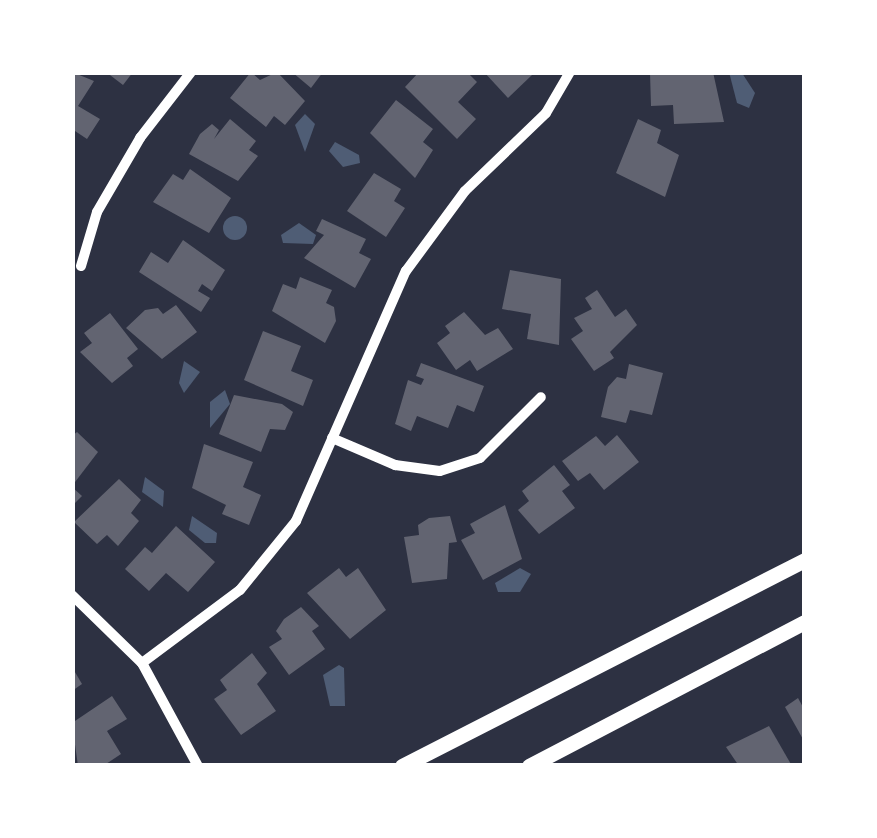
<!DOCTYPE html>
<html>
<head>
<meta charset="utf-8">
<style>
	body { margin:0 }
	#map { position:relative; width:877px; height:838px; overflow:hidden; background:#2d3142; font-family:"Sofia Sans Condensed",sans-serif }
	div>[style] { position:absolute }
	.water>* { inset:0; background:#4f5d75 }
	.round { border-radius:50% }
	.building>* { inset:0; background:#626471 }
	.minor>* { height:10px; margin:-5px; padding:0 5px; transform-origin:5px; border-radius:5px; background:#fff }
	.primary>* { height:15px; margin:-7.5px; padding:0 7.5px; transform-origin:7.5px; border-radius:7.5px; background:#fff }
	span { translate:-50% -50%; white-space:nowrap; text-align:center; line-height:1.15; -webkit-text-stroke:9px #fff; paint-order:stroke }
	.frame { position:absolute; inset:0; border:75px solid #fff; pointer-events:none }
</style>
</head>
<body>
<div id="map">
	<div class="water">
		<div style="clip-path:polygon(729px 72px,742px 73px,755px 93px,749px 108px,737px 103px)"></div>
		<div style="clip-path:polygon(305px 114px,315px 124px,305px 152px,295px 125px)"></div>
		<div style="clip-path:polygon(335px 142px,359px 155px,360px 163px,343px 167px,329px 151px)"></div>
		<div class="round" style="left:223px;top:216px;width:24px;height:24px"></div>
		<div style="clip-path:polygon(299px 223px,316px 235px,313px 244px,283px 243px,281px 235px)"></div>
		<div style="clip-path:polygon(184px 361px,200px 372px,184px 393px,179px 383px)"></div>
		<div style="clip-path:polygon(225px 390px,230px 404px,210px 428px,210px 402px)"></div>
		<div style="clip-path:polygon(145px 477px,164px 491px,163px 507px,142px 492px)"></div>
		<div style="clip-path:polygon(192px 516px,217px 533px,216px 543px,205px 543px,189px 530px)"></div>
		<div style="clip-path:polygon(520px 568px,531px 574px,520px 592px,498px 592px,495px 583px)"></div>
		<div style="clip-path:polygon(339px 665px,344px 668px,345px 706px,330px 706px,323px 675px)"></div>
	</div>
	<div class="building">
		<div style="clip-path:polygon(72px 72px,94px 81px,78px 106px,100px 119px,87px 139px,72px 129px)"></div>
		<div style="clip-path:polygon(106px 72px,133px 72px,123px 85px)"></div>
		<div style="clip-path:polygon(251px 72px,260px 80px,277px 72px,305px 101px,285px 125px,274px 116px,266px 127px,230px 98px)"></div>
		<div style="clip-path:polygon(292px 72px,323px 72px,311px 88px)"></div>
		<div style="clip-path:polygon(419px 72px,467px 72px,477px 82px,458px 102px,476px 119px,457px 139px,405px 87px)"></div>
		<div style="clip-path:polygon(484px 72px,530px 72px,532px 75px,508px 98px)"></div>
		<div style="clip-path:polygon(713px 72px,724px 122px,674px 124px,673px 105px,651px 106px,650px 73px)"></div>
		<div style="clip-path:polygon(396px 100px,433px 129px,423px 142px,433px 150px,415px 178px,370px 133px)"></div>
		<div style="clip-path:polygon(230px 119px,256px 141px,249px 150px,258px 156px,238px 181px,189px 154px,200px 134px,212px 124px,219px 130px,214px 139px)"></div>
		<div style="clip-path:polygon(638px 119px,661px 130px,657px 143px,679px 155px,665px 197px,616px 173px)"></div>
		<div style="clip-path:polygon(190px 169px,231px 198px,209px 233px,153px 202px,173px 174px,183px 180px)"></div>
		<div style="clip-path:polygon(374px 173px,401px 189px,394px 201px,405px 208px,386px 237px,347px 211px)"></div>
		<div style="clip-path:polygon(322px 219px,366px 239px,359px 253px,371px 259px,355px 288px,304px 258px,324px 235px,316px 231px)"></div>
		<div style="clip-path:polygon(183px 240px,225px 270px,212px 291px,202px 284px,198px 291px,210px 298px,201px 312px,139px 272px,151px 252px,168px 263px)"></div>
		<div style="clip-path:polygon(510px 270px,561px 279px,559px 345px,527px 339px,531px 314px,502px 309px)"></div>
		<div style="clip-path:polygon(300px 277px,332px 290px,326px 303px,334px 307px,336px 321px,325px 343px,272px 311px,283px 284px,296px 289px)"></div>
		<div style="clip-path:polygon(597px 290px,615px 317px,626px 309px,637px 325px,610px 352px,614px 358px,594px 371px,571px 339px,583px 331px,574px 318px,592px 309px,585px 298px)"></div>
		<div style="clip-path:polygon(176px 305px,197px 332px,162px 359px,126px 328px,145px 310px,158px 308px,163px 314px)"></div>
		<div style="clip-path:polygon(464px 312px,485px 335px,498px 328px,513px 349px,477px 371px,470px 360px,456px 370px,437px 343px,450px 333px,445px 326px)"></div>
		<div style="clip-path:polygon(110px 313px,138px 349px,127px 358px,133px 366px,112px 383px,80px 352px,92px 343px,84px 333px)"></div>
		<div style="clip-path:polygon(263px 331px,301px 346px,291px 371px,313px 380px,303px 406px,244px 380px)"></div>
		<div style="clip-path:polygon(421px 363px,484px 386px,474px 412px,457px 405px,448px 428px,417px 416px,411px 431px,395px 424px,408px 380px,421px 385px,424px 379px,416px 376px)"></div>
		<div style="clip-path:polygon(629px 364px,663px 373px,652px 415px,630px 410px,626px 423px,601px 417px,608px 387px,617px 377px,626px 379px)"></div>
		<div style="clip-path:polygon(234px 395px,282px 404px,293px 412px,285px 430px,270px 429px,261px 452px,219px 434px)"></div>
		<div style="clip-path:polygon(77px 432px,98px 452px,72px 486px,72px 436px)"></div>
		<div style="clip-path:polygon(617px 435px,639px 462px,604px 490px,590px 473px,578px 481px,562px 461px,596px 436px,605px 446px)"></div>
		<div style="clip-path:polygon(204px 444px,253px 462px,243px 487px,261px 495px,249px 525px,222px 514px,226px 505px,192px 488px)"></div>
		<div style="clip-path:polygon(554px 465px,570px 485px,562px 491px,575px 508px,539px 534px,518px 510px,529px 501px,522px 491px)"></div>
		<div style="clip-path:polygon(119px 479px,141px 500px,131px 513px,139px 521px,118px 546px,107px 535px,97px 544px,74px 522px)"></div>
		<div style="clip-path:polygon(72px 487px,82px 496px,72px 506px)"></div>
		<div style="clip-path:polygon(505px 505px,522px 559px,483px 580px,461px 540px,475px 533px,470px 524px)"></div>
		<div style="clip-path:polygon(450px 516px,457px 542px,449px 543px,447px 579px,412px 583px,404px 537px,419px 535px,418px 525px,429px 518px)"></div>
		<div style="clip-path:polygon(176px 526px,215px 562px,188px 592px,166px 573px,149px 591px,125px 569px,145px 547px,152px 553px)"></div>
		<div style="clip-path:polygon(339px 568px,346px 577px,358px 568px,386px 610px,350px 639px,307px 593px)"></div>
		<div style="clip-path:polygon(301px 607px,319px 626px,312px 631px,325px 649px,289px 675px,269px 647px,282px 639px,276px 631px,284px 619px)"></div>
		<div style="clip-path:polygon(252px 653px,267px 673px,257px 684px,276px 711px,241px 735px,214px 699px,227px 690px,220px 680px)"></div>
		<div style="clip-path:polygon(72px 667px,82px 684px,72px 691px)"></div>
		<div style="clip-path:polygon(112px 696px,127px 719px,107px 731px,121px 754px,103px 766px,78px 766px,72px 723px)"></div>
		<div style="clip-path:polygon(798px 698px,804px 709px,804px 741px,785px 707px)"></div>
		<div style="clip-path:polygon(769px 726px,792px 766px,739px 766px,726px 747px)"></div>
	</div>
	<div class="minor">
		<div style="left:81px;top:266px;width:56px;rotate:-73.5deg"></div>
		<div style="left:97px;top:212px;width:86px;rotate:-59.8deg"></div>
		<div style="left:140px;top:138px;width:83px;rotate:-52.3deg"></div>
		<div style="left:332px;top:438px;width:69px;rotate:23.2deg"></div>
		<div style="left:395px;top:465px;width:45px;rotate:7.6deg"></div>
		<div style="left:440px;top:471px;width:42px;rotate:-18deg"></div>
		<div style="left:480px;top:458px;width:86px;rotate:-45deg"></div>
		<div style="left:72px;top:595px;width:98px;rotate:44.2deg"></div>
		<div style="left:142px;top:663px;width:117px;rotate:61.5deg"></div>
		<div style="left:142px;top:663px;width:122px;rotate:-36.7deg"></div>
		<div style="left:240px;top:590px;width:89px;rotate:-50.9deg"></div>
		<div style="left:296px;top:521px;width:273px;rotate:-66.3deg"></div>
		<div style="left:406px;top:271px;width:99px;rotate:-53.6deg"></div>
		<div style="left:465px;top:191px;width:112px;rotate:-43.9deg"></div>
		<div style="left:546px;top:113px;width:48px;rotate:-59.7deg"></div>
	</div>
	<div class="primary">
		<div style="left:402px;top:766px;width:452px;rotate:-27.1deg"></div>
		<div style="left:529px;top:766px;width:310px;rotate:-27.6deg"></div>
	</div>
	<div class="frame"></div>
</div>
</body>
</html>
